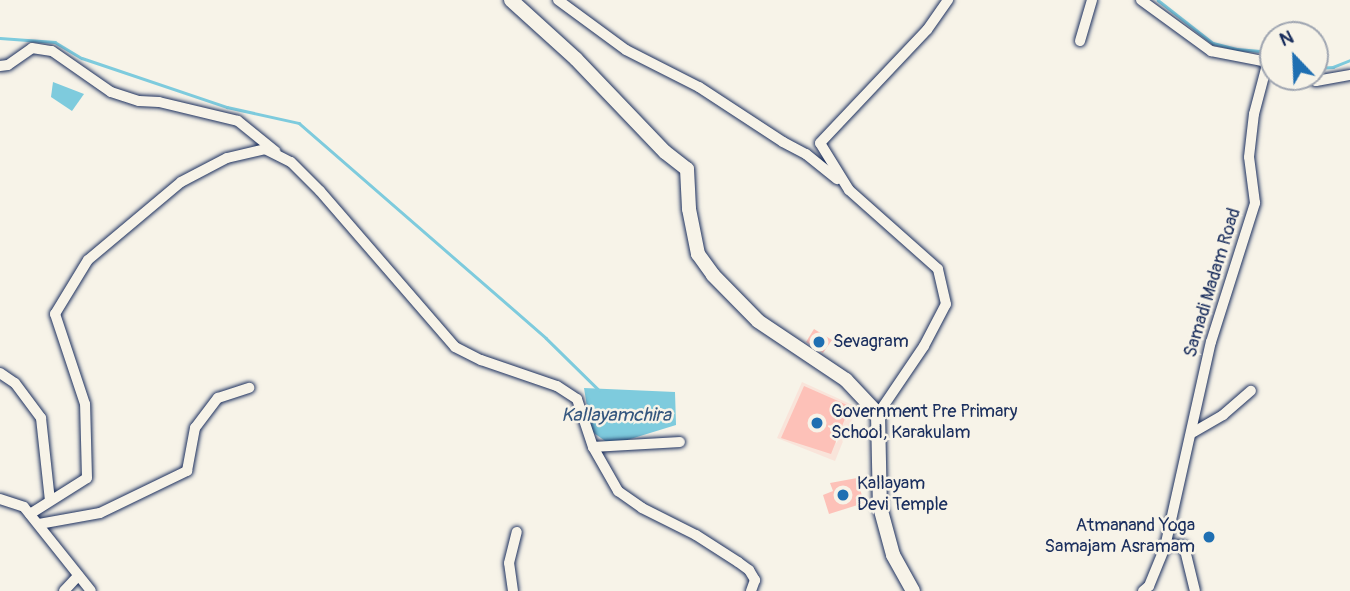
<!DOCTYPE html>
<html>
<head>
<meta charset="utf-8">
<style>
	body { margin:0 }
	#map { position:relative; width:1350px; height:591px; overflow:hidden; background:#f7f3e8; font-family:Pangolin,sans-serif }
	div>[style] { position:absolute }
	.built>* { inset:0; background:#f9e4da }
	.water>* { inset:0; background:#7ecbdd }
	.stream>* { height:2.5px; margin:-1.25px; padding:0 1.25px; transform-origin:1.25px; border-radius:1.25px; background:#7ecbdd }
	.building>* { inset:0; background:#fdc1b8 }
	.roads { filter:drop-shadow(0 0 2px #1b2f5e) drop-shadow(0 0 2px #1b2f5e) }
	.minor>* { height:10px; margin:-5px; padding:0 5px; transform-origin:5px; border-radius:5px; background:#f7f3e8 }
	.tertiary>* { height:14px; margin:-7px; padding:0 7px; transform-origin:7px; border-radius:7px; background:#f7f3e8 }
	.dots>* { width:19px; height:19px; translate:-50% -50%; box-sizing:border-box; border:4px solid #f7f3e8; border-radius:50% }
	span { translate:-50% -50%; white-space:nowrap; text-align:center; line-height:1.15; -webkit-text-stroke:5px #f7f3e8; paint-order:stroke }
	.street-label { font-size:18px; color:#1b2f5e }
	.poi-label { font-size:18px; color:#1b2f5e }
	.left { translate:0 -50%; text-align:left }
	.right { translate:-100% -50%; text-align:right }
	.water-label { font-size:19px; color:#34567e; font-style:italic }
	.north { position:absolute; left:1259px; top:21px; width:70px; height:70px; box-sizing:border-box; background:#f7f3e8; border:2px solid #9fa5b1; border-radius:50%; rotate:337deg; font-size:19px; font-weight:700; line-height:28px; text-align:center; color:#1b2f5e }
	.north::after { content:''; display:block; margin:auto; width:24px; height:32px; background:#1f6fb2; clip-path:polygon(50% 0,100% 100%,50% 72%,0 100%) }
</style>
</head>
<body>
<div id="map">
	<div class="built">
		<div style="clip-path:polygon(802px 382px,857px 407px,835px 461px,777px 438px)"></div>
	</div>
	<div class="water">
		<div style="clip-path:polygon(53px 82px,84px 94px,72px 111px,51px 97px)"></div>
		<div style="clip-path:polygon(584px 388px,675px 392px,676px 425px,611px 445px,591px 431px)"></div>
	</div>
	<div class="stream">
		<div style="left:1158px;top:0;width:70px;rotate:38deg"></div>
		<div style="left:1213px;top:43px;width:25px;rotate:14deg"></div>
		<div style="left:1237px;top:49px;width:36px;rotate:5deg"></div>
		<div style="left:0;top:38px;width:55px;rotate:4.2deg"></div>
		<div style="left:55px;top:42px;width:31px;rotate:31deg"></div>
		<div style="left:82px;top:58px;width:153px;rotate:18.7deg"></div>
		<div style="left:227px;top:107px;width:74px;rotate:12.5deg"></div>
		<div style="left:299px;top:123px;width:327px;rotate:41deg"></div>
		<div style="left:546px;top:338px;width:74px;rotate:44.5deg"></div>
		<div style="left:1315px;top:68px;width:18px;rotate:-3deg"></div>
		<div style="left:1333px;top:67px;width:18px;rotate:-22deg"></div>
	</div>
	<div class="building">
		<div style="clip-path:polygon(814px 329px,832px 340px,823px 353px,806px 342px)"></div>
		<div style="clip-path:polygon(804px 386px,854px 408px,850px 417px,846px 416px,831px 454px,781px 438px)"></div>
		<div style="clip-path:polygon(857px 478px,864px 503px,829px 514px,823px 495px,833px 491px,830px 483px)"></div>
	</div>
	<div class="roads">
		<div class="minor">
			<div style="left:558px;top:0;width:84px;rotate:36.3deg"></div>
			<div style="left:626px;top:50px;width:82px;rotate:26.9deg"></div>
			<div style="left:699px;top:87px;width:100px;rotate:33.2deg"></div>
			<div style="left:783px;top:142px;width:26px;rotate:28deg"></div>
			<div style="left:806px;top:154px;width:40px;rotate:39deg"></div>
			<div style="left:1141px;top:0;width:87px;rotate:36.1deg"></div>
			<div style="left:1211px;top:51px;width:63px;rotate:11deg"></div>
			<div style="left:1080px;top:41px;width:43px;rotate:-73.7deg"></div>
			<div style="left:0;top:66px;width:8px;rotate:-7deg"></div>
			<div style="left:8px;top:65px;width:29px;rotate:-35deg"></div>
			<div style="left:32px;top:48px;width:20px;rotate:9deg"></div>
			<div style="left:52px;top:51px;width:72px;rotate:34.8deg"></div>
			<div style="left:111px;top:92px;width:29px;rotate:18deg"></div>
			<div style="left:139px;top:101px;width:20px;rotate:3deg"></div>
			<div style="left:159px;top:102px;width:81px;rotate:13.5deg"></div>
			<div style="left:238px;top:121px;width:48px;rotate:39deg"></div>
			<div style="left:1308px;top:77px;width:9px;rotate:27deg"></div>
			<div style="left:1316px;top:81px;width:35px;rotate:-10deg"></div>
			<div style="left:0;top:373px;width:18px;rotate:34deg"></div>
			<div style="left:15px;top:383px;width:44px;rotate:53.4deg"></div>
			<div style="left:41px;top:418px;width:83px;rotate:83.8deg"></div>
			<div style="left:878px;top:414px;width:82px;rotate:-55.9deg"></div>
			<div style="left:924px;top:346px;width:47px;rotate:-62.4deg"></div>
			<div style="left:946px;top:304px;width:36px;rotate:-103deg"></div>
			<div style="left:938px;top:269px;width:119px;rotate:-138.4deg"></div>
			<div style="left:849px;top:190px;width:55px;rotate:-121.7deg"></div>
			<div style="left:820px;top:143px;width:156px;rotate:-46.6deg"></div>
			<div style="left:927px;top:30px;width:37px;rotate:-55deg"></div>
			<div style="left:1192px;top:433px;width:36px;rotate:-30deg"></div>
			<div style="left:1223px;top:415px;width:37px;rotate:-41deg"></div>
			<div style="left:593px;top:447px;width:87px;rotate:-3.3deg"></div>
			<div style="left:0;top:499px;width:25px;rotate:18deg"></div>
			<div style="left:24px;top:507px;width:107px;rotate:51.4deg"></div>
			<div style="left:30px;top:514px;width:67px;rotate:-32.3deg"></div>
			<div style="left:87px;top:478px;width:74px;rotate:-91.5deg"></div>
			<div style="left:85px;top:404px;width:95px;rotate:-108.4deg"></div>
			<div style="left:55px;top:314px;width:63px;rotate:-58.6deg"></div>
			<div style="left:88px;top:260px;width:121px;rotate:-40deg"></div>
			<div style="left:181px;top:182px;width:52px;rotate:-27.6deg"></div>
			<div style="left:227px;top:158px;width:39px;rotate:-13deg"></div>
			<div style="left:265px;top:149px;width:29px;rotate:27deg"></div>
			<div style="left:291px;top:162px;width:41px;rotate:45deg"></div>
			<div style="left:320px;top:191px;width:206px;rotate:49.1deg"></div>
			<div style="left:455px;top:347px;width:29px;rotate:27deg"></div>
			<div style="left:481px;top:360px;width:80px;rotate:18.9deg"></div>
			<div style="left:557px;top:386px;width:24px;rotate:33deg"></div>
			<div style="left:577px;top:399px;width:51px;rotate:71.6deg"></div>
			<div style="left:593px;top:447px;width:51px;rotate:60.4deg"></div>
			<div style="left:618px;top:491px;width:29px;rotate:35deg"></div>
			<div style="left:642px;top:508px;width:60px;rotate:26.6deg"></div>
			<div style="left:696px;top:535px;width:50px;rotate:32.7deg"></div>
			<div style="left:738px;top:562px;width:14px;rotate:36deg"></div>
			<div style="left:749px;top:570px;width:12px;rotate:59deg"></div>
			<div style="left:755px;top:580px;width:12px;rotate:110deg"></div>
			<div style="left:39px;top:524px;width:62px;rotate:-10.2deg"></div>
			<div style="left:100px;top:513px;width:97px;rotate:-25.8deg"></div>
			<div style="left:187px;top:471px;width:44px;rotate:-79.5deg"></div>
			<div style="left:195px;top:428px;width:38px;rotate:-53deg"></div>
			<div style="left:218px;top:398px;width:33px;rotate:-18deg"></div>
			<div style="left:1165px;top:544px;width:19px;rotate:6deg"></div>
			<div style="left:1184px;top:546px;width:46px;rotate:76.3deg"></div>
			<div style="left:64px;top:591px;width:21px;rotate:-47deg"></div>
			<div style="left:513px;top:591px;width:28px;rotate:-98deg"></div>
			<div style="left:509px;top:563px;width:32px;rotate:-76deg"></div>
			<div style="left:1143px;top:591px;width:8px;rotate:-40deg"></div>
			<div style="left:1149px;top:586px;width:42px;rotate:-67.7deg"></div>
			<div style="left:1165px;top:547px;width:210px;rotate:-77.4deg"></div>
			<div style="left:1211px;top:342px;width:146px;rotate:-72.4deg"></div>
			<div style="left:1255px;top:203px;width:46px;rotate:-97.4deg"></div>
			<div style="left:1249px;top:157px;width:43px;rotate:-83.4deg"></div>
			<div style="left:1254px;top:114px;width:55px;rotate:-75.2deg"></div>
		</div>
		<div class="tertiary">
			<div style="left:511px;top:0;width:88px;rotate:42.2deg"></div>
			<div style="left:576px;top:59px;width:129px;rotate:46.3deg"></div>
			<div style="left:665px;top:152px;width:28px;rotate:38deg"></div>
			<div style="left:687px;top:169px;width:40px;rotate:87.1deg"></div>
			<div style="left:689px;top:209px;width:46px;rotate:78.7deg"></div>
			<div style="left:698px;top:254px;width:26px;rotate:54deg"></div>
			<div style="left:713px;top:275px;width:64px;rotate:45.6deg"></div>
			<div style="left:758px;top:321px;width:106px;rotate:33.8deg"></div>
			<div style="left:846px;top:380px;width:47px;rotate:46.7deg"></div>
			<div style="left:878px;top:414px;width:93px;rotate:88.8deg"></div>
			<div style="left:880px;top:507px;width:50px;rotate:74.8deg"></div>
			<div style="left:893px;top:555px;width:41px;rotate:60.9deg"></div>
		</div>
	</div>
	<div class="dots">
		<div style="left:819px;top:342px;background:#1f6fb2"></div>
		<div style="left:817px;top:423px;background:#1f6fb2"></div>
		<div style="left:843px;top:495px;background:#1f6fb2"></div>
		<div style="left:1209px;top:537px;background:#1f6fb2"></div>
	</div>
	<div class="street-label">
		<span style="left:1213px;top:283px;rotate:-73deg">Samadi Madam Road</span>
	</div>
	<div class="poi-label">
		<span class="left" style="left:833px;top:342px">Sevagram</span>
		<span class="left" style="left:831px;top:423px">Government Pre Primary<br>School, Karakulam</span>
		<span class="left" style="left:857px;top:495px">Kallayam<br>Devi Temple</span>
		<span class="right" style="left:1195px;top:537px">Atmanand Yoga<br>Samajam Asramam</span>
	</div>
	<div class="water-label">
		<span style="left:616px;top:416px">Kallayamchira</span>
	</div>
	<div class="north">N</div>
</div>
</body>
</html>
